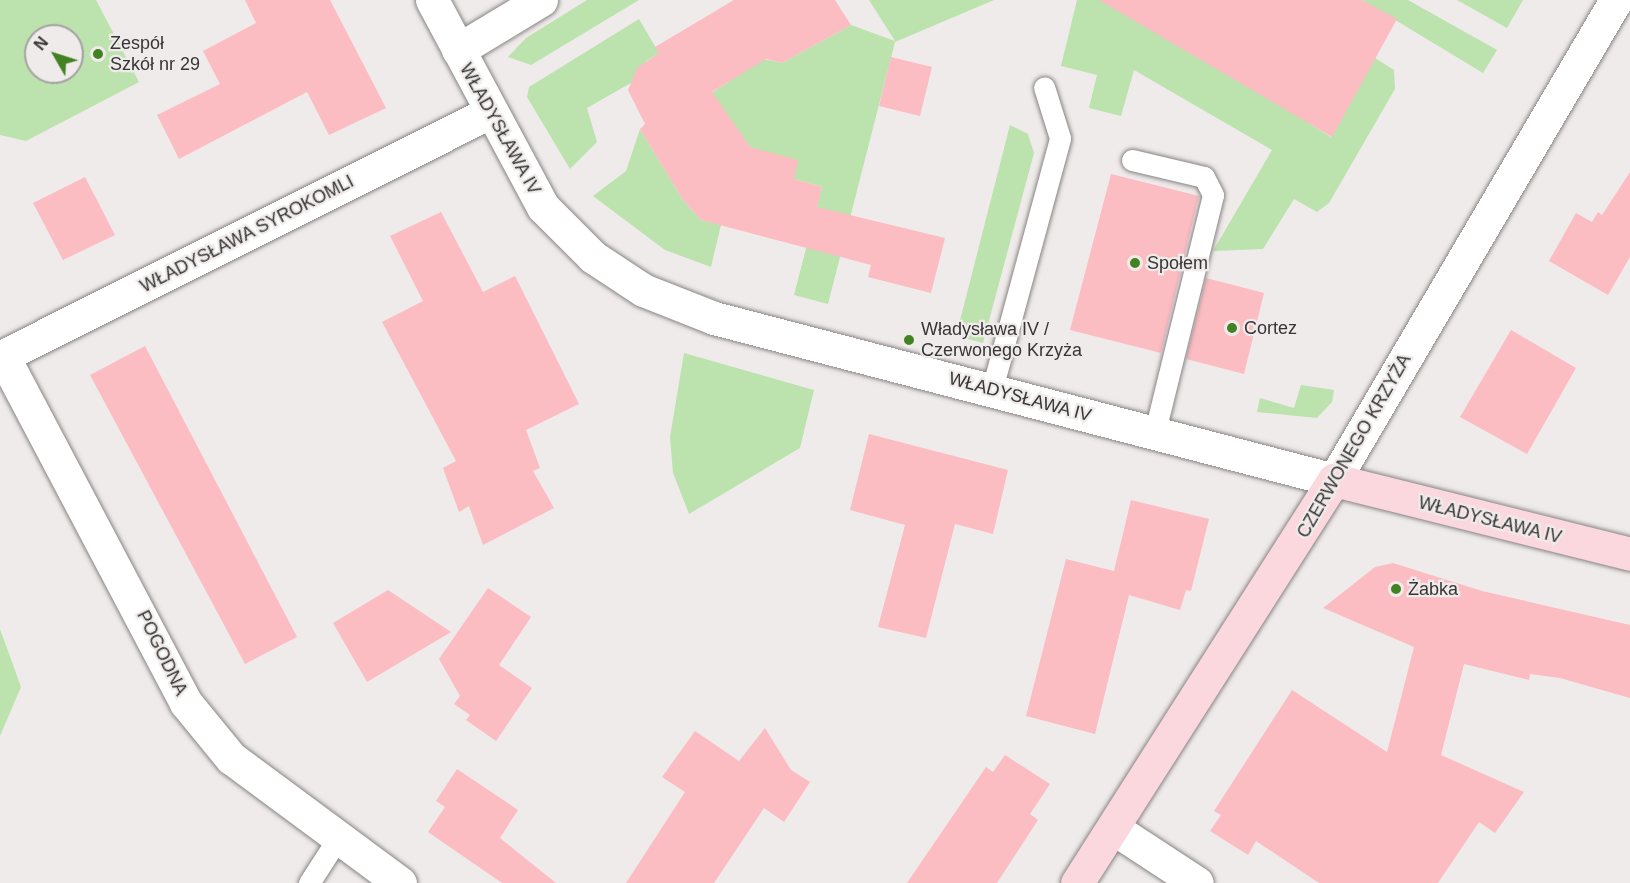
<!DOCTYPE html>
<html>
<head>
<meta charset="utf-8">
<style>
	body { margin:0 }
	#map { position:relative; width:1630px; height:883px; overflow:hidden; background:#f0ebeb; font-family:Helvetica,sans-serif }
	div>[style] { position:absolute }
	.green>* { inset:0; background:#bce2ad }
	.building>* { inset:0; background:#fbbcc2 }
	.roads { filter:drop-shadow(0 0 2px #898484) drop-shadow(0 0 2px #898484) }
	.lane>* { height:21px; margin:-10.5px; padding:0 10.5px; transform-origin:10.5px; border-radius:10.5px; background:#fff }
	.street>* { height:33px; margin:-16.5px; padding:0 16.5px; transform-origin:16.5px; border-radius:16.5px; background:#fff }
	.secondary>* { height:33px; margin:-16.5px; padding:0 16.5px; transform-origin:16.5px; border-radius:16.5px; background:#fad8dd }
	.dots>* { width:16px; height:16px; translate:-50% -50%; box-sizing:border-box; border:3px solid #f0ebeb; border-radius:50% }
	span { translate:-50% -50%; white-space:nowrap; text-align:center; line-height:1.15; -webkit-text-stroke:4.5px #f0ebeb; paint-order:stroke }
	.poi-label { font-size:18px; color:#373535 }
	.left { translate:0 -50%; text-align:left }
	.street-label { font-size:18px; color:#373535 }
	.north { position:absolute; left:24px; top:24px; width:60px; height:60px; box-sizing:border-box; background:#f0ebeb; border:2px solid #a6a2a2; border-radius:50%; rotate:309deg; font-size:16px; font-weight:700; line-height:24px; text-align:center; color:#373535 }
	.north::after { content:''; display:block; margin:auto; width:21px; height:27px; background:#438222; clip-path:polygon(50% 0,100% 100%,50% 72%,0 100%) }
</style>
</head>
<body>
<div id="map">
	<div class="green">
		<div style="clip-path:polygon(evenodd,0 0,96px 0,139px 82px,26px 141px,0 135px,0 0,36px 36px,72px 36px,72px 72px,36px 72px,36px 36px)"></div>
		<div style="clip-path:polygon(587px 0,639px 0,531px 65px,508px 57px,526px 38px)"></div>
		<div style="clip-path:polygon(869px 0,994px 0,895px 42px,828px 304px,794px 295px,822px 187px,794px 179px,750px 147px,711px 93px,733px 79px,727px 68px,763px 59px,782px 63px,851px 25px,895px 41px)"></div>
		<div style="clip-path:polygon(1077px 0,1111px 0,1331px 137px,1375px 58px,1394px 70px,1395px 89px,1329px 203px,1317px 212px,1294px 199px,1263px 249px,1213px 251px,1272px 150px,1134px 70px,1121px 116px,1089px 108px,1097px 75px,1061px 66px)"></div>
		<div style="clip-path:polygon(1362px 0,1408px 0,1497px 50px,1483px 73px)"></div>
		<div style="clip-path:polygon(1457px 0,1523px 0,1507px 28px)"></div>
		<div style="clip-path:polygon(639px 19px,659px 53px,645px 62px,650px 72px,587px 108px,597px 142px,570px 169px,527px 97px,529px 87px)"></div>
		<div style="clip-path:polygon(1010px 125px,1028px 134px,1034px 153px,983px 343px,956px 336px)"></div>
		<div style="clip-path:polygon(640px 129px,683px 200px,701px 220px,721px 225px,711px 267px,665px 250px,593px 196px,626px 171px)"></div>
		<div style="clip-path:polygon(684px 353px,814px 390px,800px 448px,689px 514px,673px 473px,670px 437px)"></div>
		<div style="clip-path:polygon(1301px 385px,1334px 390px,1332px 402px,1317px 418px,1257px 412px,1260px 398px,1294px 408px)"></div>
		<div style="clip-path:polygon(0 629px,21px 687px,0 736px)"></div>
	</div>
	<div class="building">
		<div style="clip-path:polygon(245px 0,330px 0,386px 108px,329px 135px,307px 92px,179px 159px,157px 115px,220px 84px,203px 51px,256px 23px)"></div>
		<div style="clip-path:polygon(734px 0,835px 0,851px 25px,782px 63px,766px 59px,712px 92px,750px 147px,798px 160px,794px 179px,822px 187px,817px 207px,945px 238px,931px 293px,868px 277px,871px 265px,701px 220px,683px 200px,640px 129px,645px 124px,628px 90px,637px 68px,659px 53px,655px 47px)"></div>
		<div style="clip-path:polygon(1099px 0,1362px 0,1397px 19px,1332px 137px)"></div>
		<div style="clip-path:polygon(891px 57px,932px 67px,920px 116px,879px 106px)"></div>
		<div style="clip-path:polygon(1630px 172px,1630px 257px,1608px 295px,1549px 261px,1576px 213px,1592px 222px,1598px 212px,1602px 215px)"></div>
		<div style="clip-path:polygon(1111px 174px,1199px 196px,1161px 353px,1070px 330px)"></div>
		<div style="clip-path:polygon(85px 177px,115px 235px,63px 260px,33px 203px)"></div>
		<div style="clip-path:polygon(441px 212px,483px 292px,515px 276px,579px 404px,526px 430px,540px 468px,533px 471px,554px 508px,483px 545px,469px 506px,459px 512px,443px 468px,456px 461px,382px 322px,423px 301px,390px 236px)"></div>
		<div style="clip-path:polygon(1206px 278px,1264px 293px,1244px 374px,1186px 359px)"></div>
		<div style="clip-path:polygon(1511px 330px,1576px 368px,1527px 454px,1460px 417px)"></div>
		<div style="clip-path:polygon(145px 346px,297px 637px,245px 664px,90px 375px)"></div>
		<div style="clip-path:polygon(869px 434px,1008px 470px,993px 534px,955px 524px,926px 638px,878px 627px,905px 525px,850px 510px)"></div>
		<div style="clip-path:polygon(1131px 500px,1209px 519px,1191px 591px,1186px 590px,1180px 610px,1129px 595px,1095px 734px,1026px 716px,1066px 559px,1114px 571px)"></div>
		<div style="clip-path:polygon(1393px 563px,1482px 591px,1630px 625px,1630px 698px,1560px 678px,1530px 674px,1529px 680px,1464px 664px,1441px 755px,1524px 792px,1495px 833px,1479px 822px,1438px 883px,1319px 883px,1256px 841px,1248px 855px,1210px 831px,1221px 815px,1214px 811px,1292px 690px,1387px 752px,1414px 647px,1323px 608px,1375px 567px)"></div>
		<div style="clip-path:polygon(488px 588px,531px 617px,499px 665px,532px 688px,496px 741px,466px 720px,470px 715px,454px 704px,460px 696px,439px 659px)"></div>
		<div style="clip-path:polygon(388px 590px,451px 632px,367px 682px,333px 623px)"></div>
		<div style="clip-path:polygon(765px 728px,791px 770px,810px 782px,784px 822px,764px 808px,714px 883px,626px 883px,685px 792px,662px 777px,695px 731px,739px 761px)"></div>
		<div style="clip-path:polygon(1005px 755px,1050px 784px,1030px 814px,1038px 820px,997px 883px,907px 883px,986px 767px,993px 772px)"></div>
		<div style="clip-path:polygon(457px 769px,518px 810px,500px 838px,556px 883px,502px 883px,428px 832px,445px 807px,436px 801px)"></div>
	</div>
	<div class="roads">
		<div class="lane">
			<div style="left:1132px;top:160px;width:74px;rotate:13.3deg"></div>
			<div style="left:1204px;top:177px;width:20px;rotate:63deg"></div>
			<div style="left:1213px;top:195px;width:244px;rotate:103.8deg"></div>
			<div style="left:992px;top:389px;width:260px;rotate:-74.8deg"></div>
			<div style="left:1060px;top:138px;width:53px;rotate:-107.4deg"></div>
			<div style="left:309px;top:883px;width:54px;rotate:-57.2deg"></div>
		</div>
		<div class="street">
			<div style="left:432px;top:0;width:235px;rotate:61.8deg"></div>
			<div style="left:543px;top:207px;width:71px;rotate:45deg"></div>
			<div style="left:593px;top:257px;width:60px;rotate:33.4deg"></div>
			<div style="left:643px;top:290px;width:76px;rotate:21.5deg"></div>
			<div style="left:714px;top:318px;width:641px;rotate:14.64deg"></div>
			<div style="left:1334px;top:480px;width:557px;rotate:-59.57deg"></div>
			<div style="left:458px;top:50px;width:97px;rotate:-31.1deg"></div>
			<div style="left:1113px;top:828px;width:100px;rotate:33.2deg"></div>
			<div style="left:400px;top:883px;width:210px;rotate:-143.5deg"></div>
			<div style="left:231px;top:758px;width:71px;rotate:-129.3deg"></div>
			<div style="left:186px;top:703px;width:392px;rotate:-117.8deg"></div>
			<div style="left:3px;top:356px;width:545px;rotate:-26.61deg"></div>
		</div>
		<div class="secondary">
			<div style="left:1077px;top:883px;width:478px;rotate:-57.5deg"></div>
			<div style="left:1334px;top:480px;width:305px;rotate:14deg"></div>
		</div>
	</div>
	<div class="dots">
		<div style="left:98px;top:54px;background:#438222"></div>
		<div style="left:1135px;top:263px;background:#438222"></div>
		<div style="left:1232px;top:328px;background:#438222"></div>
		<div style="left:909px;top:340px;background:#438222"></div>
		<div style="left:1396px;top:589px;background:#438222"></div>
	</div>
	<div class="poi-label">
		<span class="left" style="left:110px;top:54px">Zespół<br>Szkół nr 29</span>
		<span class="left" style="left:1147px;top:263px">Społem</span>
		<span class="left" style="left:1244px;top:328px">Cortez</span>
		<span class="left" style="left:921px;top:340px">Władysława IV /<br>Czerwonego Krzyża</span>
		<span class="left" style="left:1408px;top:589px">Żabka</span>
	</div>
	<div class="street-label">
		<span style="left:500px;top:129px;rotate:61deg">WŁADYSŁAWA IV</span>
		<span style="left:247px;top:234px;rotate:-27deg">WŁADYSŁAWA SYROKOMLI</span>
		<span style="left:1020px;top:397px;rotate:15deg">WŁADYSŁAWA IV</span>
		<span style="left:1354px;top:446px;rotate:-60deg">CZERWONEGO KRZYŻA</span>
		<span style="left:1490px;top:520px;rotate:14deg">WŁADYSŁAWA IV</span>
		<span style="left:162px;top:653px;rotate:64deg">POGODNA</span>
	</div>
	<div class="north">N</div>
</div>
</body>
</html>
